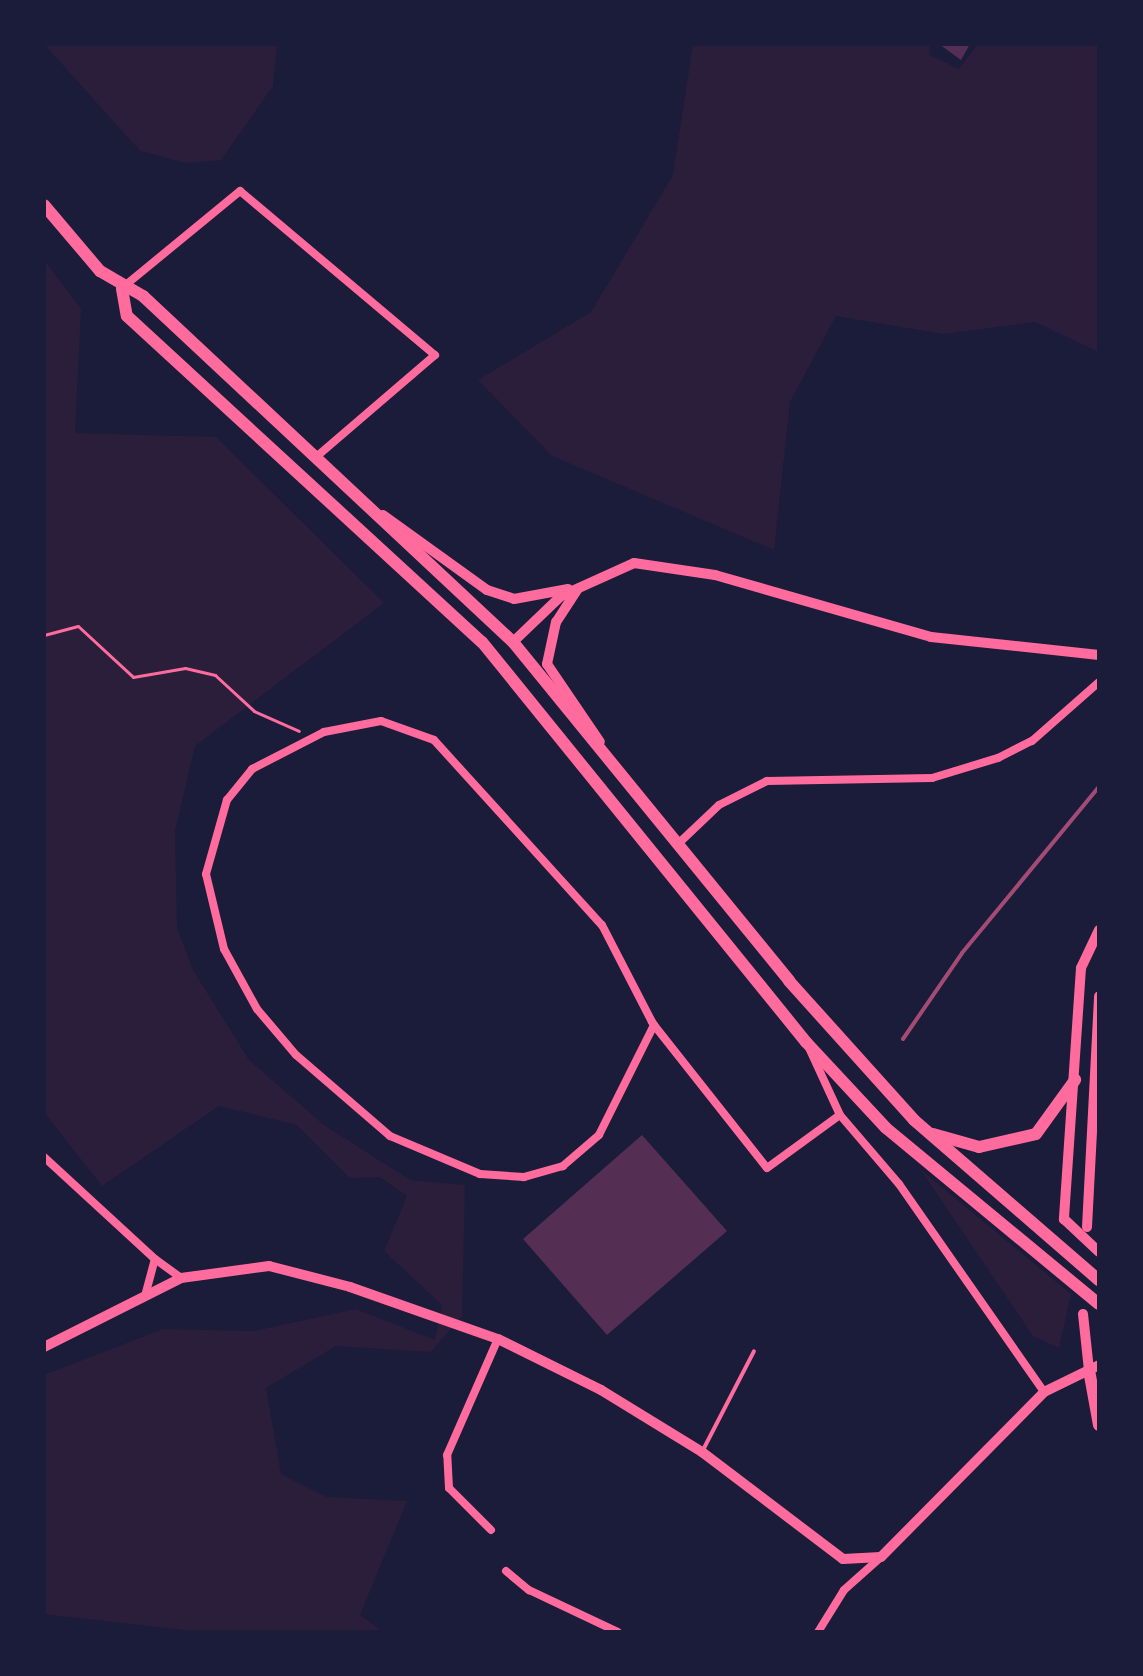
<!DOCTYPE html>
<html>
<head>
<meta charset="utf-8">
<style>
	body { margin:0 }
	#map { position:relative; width:1143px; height:1676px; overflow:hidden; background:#1b1b3a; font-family:Signika,sans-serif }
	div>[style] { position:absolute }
	.green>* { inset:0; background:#2a1e3b }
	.building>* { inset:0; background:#542f53 }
	.path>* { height:3px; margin:-1.5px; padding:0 1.5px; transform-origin:1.5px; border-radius:1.5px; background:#ff6b9d }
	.service>* { height:4px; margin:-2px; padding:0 2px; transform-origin:2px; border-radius:2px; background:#ff6b9d }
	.minor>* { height:8px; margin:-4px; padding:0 4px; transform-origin:4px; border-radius:4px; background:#ff6b9d }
	.tertiary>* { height:10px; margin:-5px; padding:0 5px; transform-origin:5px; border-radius:5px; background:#ff6b9d }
	.primary>* { height:12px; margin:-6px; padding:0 6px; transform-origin:6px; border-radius:6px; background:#ff6b9d }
	.rail>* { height:4px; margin:-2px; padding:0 2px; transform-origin:2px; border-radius:2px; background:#a44b75 }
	span { translate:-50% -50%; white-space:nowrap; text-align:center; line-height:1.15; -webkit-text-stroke:6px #1b1b3a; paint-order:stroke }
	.frame { position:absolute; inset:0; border:46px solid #1b1b3a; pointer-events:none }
</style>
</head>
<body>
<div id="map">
	<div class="green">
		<div style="clip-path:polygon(44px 44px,277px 44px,273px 86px,221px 160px,186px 163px,140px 151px)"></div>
		<div style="clip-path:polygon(693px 44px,929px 44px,930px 55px,959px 69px,978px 44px,1099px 44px,1099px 352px,1035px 322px,944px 334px,836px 316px,790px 402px,774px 550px,552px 456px,478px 380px,591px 312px,673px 175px)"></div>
		<div style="clip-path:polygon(44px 260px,81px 309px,75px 433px,216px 437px,384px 603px,195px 746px,175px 831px,177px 928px,193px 970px,249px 1060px,324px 1125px,410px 1180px,465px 1185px,462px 1316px,431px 1352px,336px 1346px,266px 1388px,281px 1474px,327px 1497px,407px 1501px,360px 1615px,383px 1632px,201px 1632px,44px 1614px,44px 1375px,163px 1329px,254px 1331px,356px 1309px,435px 1340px,442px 1305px,384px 1251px,407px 1196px,380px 1177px,350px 1178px,297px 1125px,219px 1106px,102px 1186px,44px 1112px)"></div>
		<div style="clip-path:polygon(921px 1170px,1071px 1294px,1059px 1348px,1033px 1336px)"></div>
	</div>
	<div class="building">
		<div style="clip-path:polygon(939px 44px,970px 44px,961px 60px)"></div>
		<div style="clip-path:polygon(642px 1135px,727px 1231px,607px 1335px,523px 1239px)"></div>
	</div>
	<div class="path">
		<div style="left:44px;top:635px;width:35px;rotate:-15deg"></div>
		<div style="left:78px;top:626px;width:75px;rotate:42.8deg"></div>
		<div style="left:133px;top:677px;width:53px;rotate:-9.8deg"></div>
		<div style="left:185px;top:668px;width:31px;rotate:13deg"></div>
		<div style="left:215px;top:675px;width:53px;rotate:42.7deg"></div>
		<div style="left:254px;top:711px;width:49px;rotate:24deg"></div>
	</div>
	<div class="service">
		<div style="left:703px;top:1450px;width:111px;rotate:-62.7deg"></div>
	</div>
	<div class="minor">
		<div style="left:122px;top:288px;width:153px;rotate:-39.4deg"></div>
		<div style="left:240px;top:191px;width:255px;rotate:40.1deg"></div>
		<div style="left:435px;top:355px;width:157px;rotate:139.4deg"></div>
		<div style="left:679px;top:843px;width:55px;rotate:-43.5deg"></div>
		<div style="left:719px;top:805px;width:54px;rotate:-26.6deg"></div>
		<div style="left:767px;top:781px;width:165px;rotate:-1deg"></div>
		<div style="left:932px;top:778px;width:69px;rotate:-16.9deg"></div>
		<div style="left:998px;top:758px;width:38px;rotate:-27deg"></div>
		<div style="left:1032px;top:741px;width:89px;rotate:-41.4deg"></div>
		<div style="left:654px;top:1025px;width:123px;rotate:116.6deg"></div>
		<div style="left:599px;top:1135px;width:48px;rotate:139.3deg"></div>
		<div style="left:563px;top:1166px;width:41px;rotate:164.2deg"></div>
		<div style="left:524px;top:1177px;width:44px;rotate:-176.1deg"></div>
		<div style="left:480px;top:1174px;width:98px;rotate:-157.1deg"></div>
		<div style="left:390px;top:1136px;width:124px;rotate:-139.2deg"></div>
		<div style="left:296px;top:1055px;width:60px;rotate:-130.3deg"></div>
		<div style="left:257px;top:1009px;width:68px;rotate:-118.8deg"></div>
		<div style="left:224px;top:949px;width:77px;rotate:-103.5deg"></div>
		<div style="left:206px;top:874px;width:77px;rotate:-74.2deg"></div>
		<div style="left:227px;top:800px;width:40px;rotate:-51deg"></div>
		<div style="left:252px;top:769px;width:81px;rotate:-27.2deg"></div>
		<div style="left:324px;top:732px;width:58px;rotate:-10.9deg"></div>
		<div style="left:381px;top:721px;width:56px;rotate:19.7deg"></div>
		<div style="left:434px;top:740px;width:250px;rotate:47.8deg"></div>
		<div style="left:602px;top:925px;width:109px;rotate:62.7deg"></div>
		<div style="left:652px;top:1022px;width:4px;rotate:56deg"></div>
		<div style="left:654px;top:1025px;width:182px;rotate:51.7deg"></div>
		<div style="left:767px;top:1168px;width:90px;rotate:-36deg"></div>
		<div style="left:840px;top:1115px;width:72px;rotate:-114.8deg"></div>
		<div style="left:840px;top:1115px;width:91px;rotate:49.5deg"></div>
		<div style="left:899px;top:1184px;width:254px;rotate:55.1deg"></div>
		<div style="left:44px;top:1157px;width:151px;rotate:42.6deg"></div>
		<div style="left:145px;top:1296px;width:38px;rotate:-75deg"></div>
		<div style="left:155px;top:1259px;width:32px;rotate:36deg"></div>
		<div style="left:491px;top:1530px;width:59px;rotate:-135deg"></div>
		<div style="left:449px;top:1488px;width:33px;rotate:-93deg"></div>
		<div style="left:447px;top:1455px;width:127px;rotate:-66.3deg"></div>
		<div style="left:506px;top:1571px;width:30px;rotate:40deg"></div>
		<div style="left:529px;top:1590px;width:98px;rotate:25.3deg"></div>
		<div style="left:818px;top:1632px;width:49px;rotate:-58.2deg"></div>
		<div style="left:844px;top:1590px;width:50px;rotate:-41.7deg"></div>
	</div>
	<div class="tertiary">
		<div style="left:383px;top:515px;width:128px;rotate:35.8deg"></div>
		<div style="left:487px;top:590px;width:28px;rotate:18deg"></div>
		<div style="left:514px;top:599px;width:55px;rotate:-10.5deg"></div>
		<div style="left:577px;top:590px;width:38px;rotate:123deg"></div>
		<div style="left:556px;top:622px;width:43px;rotate:102.1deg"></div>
		<div style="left:547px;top:664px;width:94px;rotate:55.8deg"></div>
		<div style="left:513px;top:642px;width:66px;rotate:-43.8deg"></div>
		<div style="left:561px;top:596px;width:80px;rotate:-24.3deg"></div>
		<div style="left:634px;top:563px;width:82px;rotate:8.4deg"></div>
		<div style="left:715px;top:575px;width:225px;rotate:16deg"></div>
		<div style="left:931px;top:637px;width:169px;rotate:6.1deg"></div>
		<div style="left:1099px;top:930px;width:42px;rotate:115.3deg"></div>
		<div style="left:1081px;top:968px;width:252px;rotate:93.9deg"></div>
		<div style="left:1064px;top:1219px;width:48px;rotate:43.3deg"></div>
		<div style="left:1087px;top:1227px;width:231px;rotate:-87deg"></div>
		<div style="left:1083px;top:1314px;width:56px;rotate:83.9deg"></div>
		<div style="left:44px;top:1347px;width:153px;rotate:-26.7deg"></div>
		<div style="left:181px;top:1278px;width:89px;rotate:-7.8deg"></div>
		<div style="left:269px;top:1266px;width:84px;rotate:14.5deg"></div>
		<div style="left:350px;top:1287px;width:157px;rotate:19.4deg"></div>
		<div style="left:498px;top:1339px;width:115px;rotate:26.3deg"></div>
		<div style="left:601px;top:1390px;width:119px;rotate:31.5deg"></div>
		<div style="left:702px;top:1452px;width:177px;rotate:37.2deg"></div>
		<div style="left:843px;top:1559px;width:38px;rotate:-3deg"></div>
		<div style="left:881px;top:1557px;width:232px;rotate:-45.3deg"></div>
		<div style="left:1044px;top:1392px;width:61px;rotate:-26.1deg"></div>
	</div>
	<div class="primary">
		<div style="left:44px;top:205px;width:87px;rotate:49.7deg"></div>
		<div style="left:100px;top:271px;width:50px;rotate:30.2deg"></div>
		<div style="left:143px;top:296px;width:507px;rotate:43.08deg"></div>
		<div style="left:513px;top:642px;width:437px;rotate:50.8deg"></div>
		<div style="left:789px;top:981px;width:187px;rotate:48deg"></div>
		<div style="left:914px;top:1120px;width:245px;rotate:40.9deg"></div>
		<div style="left:122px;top:289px;width:27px;rotate:80deg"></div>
		<div style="left:127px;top:316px;width:482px;rotate:42.6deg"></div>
		<div style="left:482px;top:642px;width:515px;rotate:50.99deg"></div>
		<div style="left:806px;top:1042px;width:117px;rotate:47.1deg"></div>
		<div style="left:886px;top:1128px;width:276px;rotate:39.6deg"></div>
		<div style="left:933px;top:1134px;width:48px;rotate:15.8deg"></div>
		<div style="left:979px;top:1147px;width:58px;rotate:-12.8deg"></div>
		<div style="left:1036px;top:1134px;width:67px;rotate:-54.2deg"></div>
		<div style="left:1089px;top:1370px;width:56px;rotate:79.7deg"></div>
	</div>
	<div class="rail">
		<div style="left:903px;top:1039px;width:104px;rotate:-55.5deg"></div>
		<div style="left:962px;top:953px;width:215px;rotate:-50.5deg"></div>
	</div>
	<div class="frame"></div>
</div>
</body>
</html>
